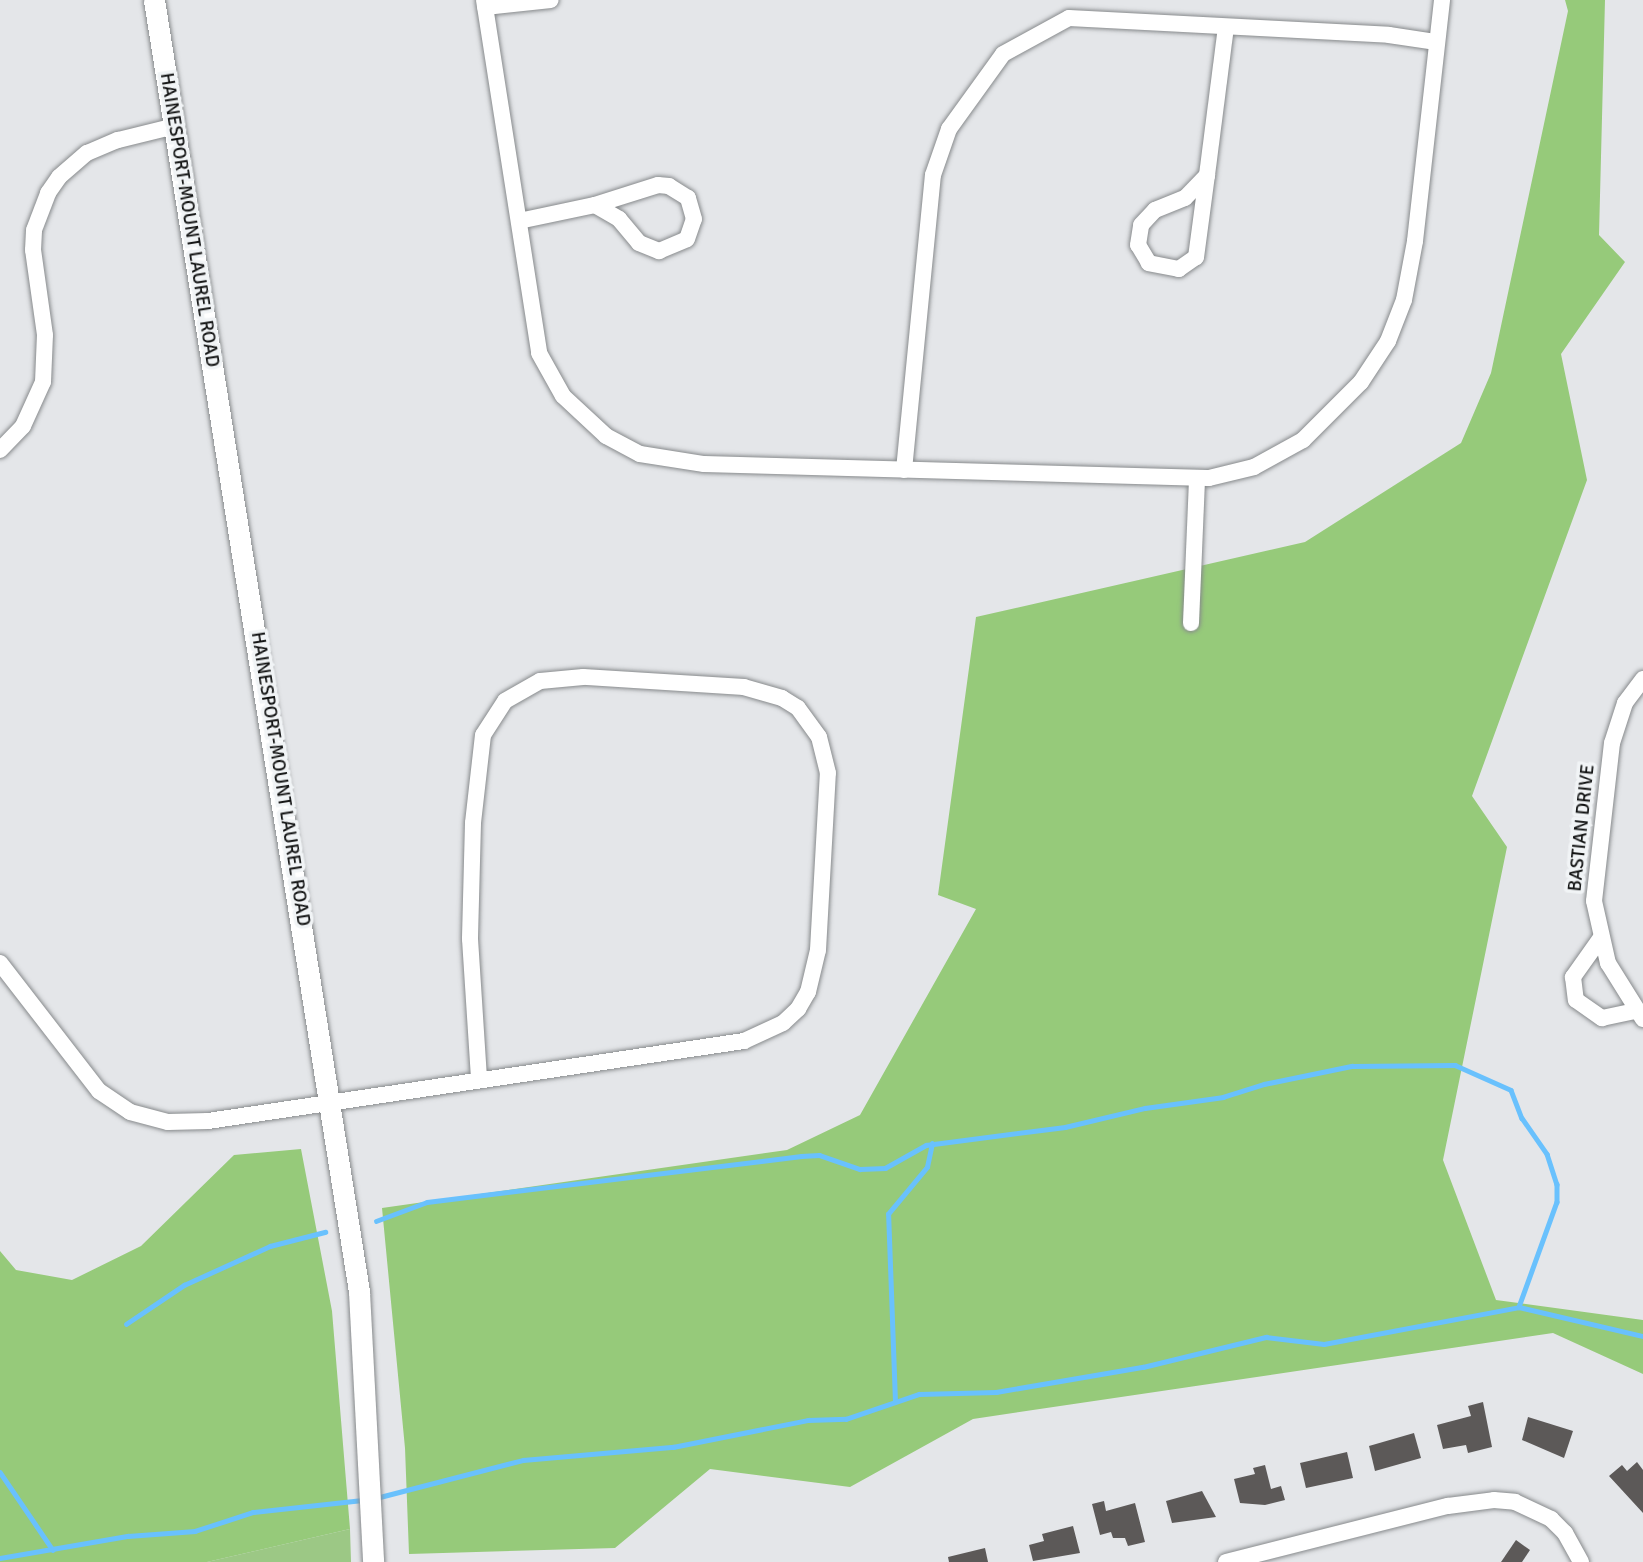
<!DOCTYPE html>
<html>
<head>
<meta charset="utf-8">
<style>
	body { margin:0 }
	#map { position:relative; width:1643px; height:1562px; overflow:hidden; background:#e4e6e9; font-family:Signika,sans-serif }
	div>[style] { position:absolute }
	.green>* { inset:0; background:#9cc885 }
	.forest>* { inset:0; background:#96ca7a }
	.stream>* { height:4.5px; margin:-2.25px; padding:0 2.25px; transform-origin:2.25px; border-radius:2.25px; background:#69c1fd }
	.building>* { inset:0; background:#5c5958 }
	.roads { filter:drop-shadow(0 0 2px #878a8c) drop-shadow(0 0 2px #878a8c) }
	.minor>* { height:16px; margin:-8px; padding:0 8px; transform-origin:8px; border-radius:8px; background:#fff }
	.major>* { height:21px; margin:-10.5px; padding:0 10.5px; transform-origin:10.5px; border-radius:10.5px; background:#fff }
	span { translate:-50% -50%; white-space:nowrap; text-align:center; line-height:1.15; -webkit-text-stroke:7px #f1f4f6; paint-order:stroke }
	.street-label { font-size:19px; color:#111212 }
</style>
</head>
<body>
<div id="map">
	<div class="green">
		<div style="clip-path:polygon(350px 1529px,351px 1562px,207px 1562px)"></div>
	</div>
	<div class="forest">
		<div style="clip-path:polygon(1565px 0,1605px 0,1599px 235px,1625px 262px,1561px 354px,1587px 480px,1472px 796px,1507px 847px,1443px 1160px,1496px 1300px,1643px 1320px,1643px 1374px,1553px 1333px,973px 1419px,850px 1487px,710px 1469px,615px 1548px,409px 1554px,405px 1448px,382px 1208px,787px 1150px,860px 1115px,976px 909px,938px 895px,976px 617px,1305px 542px,1461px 443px,1491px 373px,1568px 11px)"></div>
		<div style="clip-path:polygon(301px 1149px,332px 1311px,350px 1529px,207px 1562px,0 1562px,0 1251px,16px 1270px,72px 1280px,141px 1246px,234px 1155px)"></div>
	</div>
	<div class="stream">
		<div style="left:376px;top:1221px;width:54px;rotate:-20.4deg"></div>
		<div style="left:427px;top:1202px;width:377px;rotate:-7deg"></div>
		<div style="left:801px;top:1156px;width:18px;rotate:-3deg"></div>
		<div style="left:819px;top:1155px;width:43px;rotate:18.9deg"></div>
		<div style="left:860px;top:1169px;width:25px;rotate:-2deg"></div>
		<div style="left:885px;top:1168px;width:47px;rotate:-29.3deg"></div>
		<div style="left:926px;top:1145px;width:140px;rotate:-7.4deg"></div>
		<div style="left:1065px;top:1127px;width:82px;rotate:-13.4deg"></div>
		<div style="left:1145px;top:1108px;width:79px;rotate:-8deg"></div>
		<div style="left:1223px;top:1097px;width:43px;rotate:-17.6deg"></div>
		<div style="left:1264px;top:1084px;width:90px;rotate:-11.6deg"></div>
		<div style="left:1352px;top:1066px;width:103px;rotate:-0.6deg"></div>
		<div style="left:1455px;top:1065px;width:61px;rotate:24.1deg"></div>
		<div style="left:1511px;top:1090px;width:30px;rotate:69deg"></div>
		<div style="left:1522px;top:1118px;width:44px;rotate:55.2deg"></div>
		<div style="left:1547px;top:1154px;width:32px;rotate:72deg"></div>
		<div style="left:1557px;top:1184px;width:18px;rotate:90deg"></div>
		<div style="left:1557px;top:1202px;width:112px;rotate:109.9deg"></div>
		<div style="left:126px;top:1324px;width:70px;rotate:-33.9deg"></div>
		<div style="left:184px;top:1285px;width:94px;rotate:-24.4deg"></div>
		<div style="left:270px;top:1246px;width:57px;rotate:-14.3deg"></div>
		<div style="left:895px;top:1402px;width:188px;rotate:-92.1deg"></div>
		<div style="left:888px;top:1214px;width:61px;rotate:-50.3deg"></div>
		<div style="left:927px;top:1167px;width:24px;rotate:-78deg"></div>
		<div style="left:0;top:1472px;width:94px;rotate:55.8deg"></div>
		<div style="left:376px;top:1498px;width:152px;rotate:-14.5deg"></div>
		<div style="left:523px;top:1460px;width:151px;rotate:-5deg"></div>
		<div style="left:673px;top:1447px;width:138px;rotate:-11.3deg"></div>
		<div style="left:808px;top:1420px;width:38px;rotate:-2deg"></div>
		<div style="left:846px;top:1419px;width:77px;rotate:-18.9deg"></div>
		<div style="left:919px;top:1394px;width:77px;rotate:-1.5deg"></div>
		<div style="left:996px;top:1392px;width:149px;rotate:-9.7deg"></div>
		<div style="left:1143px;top:1367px;width:127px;rotate:-13.7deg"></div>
		<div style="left:1266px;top:1337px;width:58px;rotate:6.9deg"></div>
		<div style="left:1324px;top:1344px;width:198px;rotate:-10.7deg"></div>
		<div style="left:1519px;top:1307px;width:127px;rotate:13.2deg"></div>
		<div style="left:0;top:1558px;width:130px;rotate:-9.8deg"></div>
		<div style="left:128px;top:1536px;width:67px;rotate:-4.3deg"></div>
		<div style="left:195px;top:1531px;width:61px;rotate:-18.1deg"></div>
		<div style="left:253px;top:1512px;width:112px;rotate:-6.2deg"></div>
	</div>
	<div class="building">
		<div style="clip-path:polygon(1483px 1402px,1492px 1447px,1468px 1453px,1466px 1445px,1443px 1449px,1437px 1425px,1471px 1416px,1468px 1406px)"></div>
		<div style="clip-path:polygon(1528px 1417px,1573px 1431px,1564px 1458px,1522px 1440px)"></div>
		<div style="clip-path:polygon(1414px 1433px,1421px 1458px,1375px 1471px,1369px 1446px)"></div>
		<div style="clip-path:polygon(1347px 1452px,1353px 1478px,1306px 1488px,1300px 1463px)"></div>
		<div style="clip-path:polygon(1637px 1462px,1643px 1470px,1643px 1513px,1609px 1476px,1622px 1465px,1627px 1471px)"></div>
		<div style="clip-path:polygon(1265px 1465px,1271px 1489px,1281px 1486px,1285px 1500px,1265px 1505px,1240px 1503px,1234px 1479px,1255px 1474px,1253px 1468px)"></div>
		<div style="clip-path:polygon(1202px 1491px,1216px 1517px,1172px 1523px,1166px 1501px)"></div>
		<div style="clip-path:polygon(1104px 1501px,1106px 1511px,1135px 1503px,1145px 1542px,1128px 1546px,1125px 1538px,1113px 1538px,1111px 1532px,1100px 1535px,1092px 1504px)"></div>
		<div style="clip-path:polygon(1073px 1526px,1080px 1553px,1033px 1561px,1029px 1545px,1044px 1541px,1042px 1534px)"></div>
		<div style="clip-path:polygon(1516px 1540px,1530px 1550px,1522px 1562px,1501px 1562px)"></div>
		<div style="clip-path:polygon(985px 1548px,988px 1562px,949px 1562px,948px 1557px)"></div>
	</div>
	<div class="roads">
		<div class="minor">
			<div style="left:484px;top:0;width:357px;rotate:81.1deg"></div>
			<div style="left:539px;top:353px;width:49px;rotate:60.8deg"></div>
			<div style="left:563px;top:396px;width:59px;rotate:42.9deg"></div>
			<div style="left:606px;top:436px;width:38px;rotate:28deg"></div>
			<div style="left:640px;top:454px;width:65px;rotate:8.9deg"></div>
			<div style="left:704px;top:464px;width:505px;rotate:1.59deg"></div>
			<div style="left:1209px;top:478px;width:46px;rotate:-13.7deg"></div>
			<div style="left:1254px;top:467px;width:56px;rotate:-28.9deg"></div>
			<div style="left:1303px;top:440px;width:82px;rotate:-45deg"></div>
			<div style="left:1361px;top:382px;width:49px;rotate:-56.6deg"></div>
			<div style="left:1388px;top:341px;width:44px;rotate:-68.7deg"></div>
			<div style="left:1404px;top:300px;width:60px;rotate:-79.4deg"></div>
			<div style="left:1415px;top:241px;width:243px;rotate:-83.6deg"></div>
			<div style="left:485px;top:7px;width:66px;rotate:-6.1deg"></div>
			<div style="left:1207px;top:175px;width:83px;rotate:97.6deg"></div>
			<div style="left:1196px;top:257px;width:21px;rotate:145deg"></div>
			<div style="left:1179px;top:269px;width:31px;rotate:-169deg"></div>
			<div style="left:1149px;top:263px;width:21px;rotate:-121deg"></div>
			<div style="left:1138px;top:245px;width:20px;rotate:-81deg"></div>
			<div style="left:1141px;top:225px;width:21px;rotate:-47deg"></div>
			<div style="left:1155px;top:210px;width:32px;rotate:-22deg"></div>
			<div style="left:1185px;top:198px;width:32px;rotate:-46deg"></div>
			<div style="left:1207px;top:175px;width:149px;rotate:-82.7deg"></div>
			<div style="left:519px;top:221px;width:78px;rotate:-11.9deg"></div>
			<div style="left:595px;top:205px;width:28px;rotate:30deg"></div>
			<div style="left:619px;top:219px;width:31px;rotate:50deg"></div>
			<div style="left:639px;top:243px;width:22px;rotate:22deg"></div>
			<div style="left:659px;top:251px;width:30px;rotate:-23deg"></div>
			<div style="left:687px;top:239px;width:21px;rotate:-71deg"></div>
			<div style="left:694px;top:219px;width:22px;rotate:-106deg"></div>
			<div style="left:688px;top:198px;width:22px;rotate:-148deg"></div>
			<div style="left:669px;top:186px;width:11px;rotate:-175deg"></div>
			<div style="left:658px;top:185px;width:66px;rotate:162.4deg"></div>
			<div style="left:0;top:450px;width:33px;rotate:-46deg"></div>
			<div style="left:23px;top:426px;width:48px;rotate:-65.6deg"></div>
			<div style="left:43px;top:382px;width:47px;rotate:-87.6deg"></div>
			<div style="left:45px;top:335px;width:86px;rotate:-98deg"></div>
			<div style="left:33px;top:250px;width:20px;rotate:-87deg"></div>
			<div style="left:34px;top:230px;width:40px;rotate:-69deg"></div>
			<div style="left:48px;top:193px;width:19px;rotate:-55deg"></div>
			<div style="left:59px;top:177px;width:37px;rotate:-41deg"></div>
			<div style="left:87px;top:153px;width:34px;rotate:-23deg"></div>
			<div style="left:118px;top:140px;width:55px;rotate:-13.8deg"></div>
			<div style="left:904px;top:470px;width:296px;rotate:-84.4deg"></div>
			<div style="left:933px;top:175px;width:49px;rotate:-70.8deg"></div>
			<div style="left:949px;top:129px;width:92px;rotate:-54.2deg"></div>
			<div style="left:1003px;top:54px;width:75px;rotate:-28.6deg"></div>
			<div style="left:1069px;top:18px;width:320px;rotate:3deg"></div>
			<div style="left:1389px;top:35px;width:48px;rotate:8.5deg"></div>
			<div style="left:1191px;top:623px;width:145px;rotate:-87.6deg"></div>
			<div style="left:1643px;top:679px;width:30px;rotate:127deg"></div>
			<div style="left:1625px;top:703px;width:42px;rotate:108deg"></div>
			<div style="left:1612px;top:743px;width:159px;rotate:96.5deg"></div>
			<div style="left:1594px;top:901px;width:64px;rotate:77.3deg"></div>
			<div style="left:1608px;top:963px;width:66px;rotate:58deg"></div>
			<div style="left:1600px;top:939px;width:47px;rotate:125.4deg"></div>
			<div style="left:1573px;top:977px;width:23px;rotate:83deg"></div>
			<div style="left:1576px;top:1000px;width:32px;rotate:35deg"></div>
			<div style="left:1602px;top:1018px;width:35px;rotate:-12deg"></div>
			<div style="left:0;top:963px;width:162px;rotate:52.3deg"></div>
			<div style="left:99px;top:1091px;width:37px;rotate:34deg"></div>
			<div style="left:130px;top:1112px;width:39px;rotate:15deg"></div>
			<div style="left:168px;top:1122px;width:40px;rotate:-1.4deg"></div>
			<div style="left:208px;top:1121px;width:542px;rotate:-8.49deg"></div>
			<div style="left:744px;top:1041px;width:43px;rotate:-24.8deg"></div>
			<div style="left:783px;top:1023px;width:21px;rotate:-43deg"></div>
			<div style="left:798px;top:1009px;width:20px;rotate:-60deg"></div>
			<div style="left:808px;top:992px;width:43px;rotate:-76.6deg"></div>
			<div style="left:818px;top:950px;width:177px;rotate:-86.8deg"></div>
			<div style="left:828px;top:773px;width:37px;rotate:-104deg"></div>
			<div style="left:819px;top:737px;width:36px;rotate:-126deg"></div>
			<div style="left:798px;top:708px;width:19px;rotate:-148deg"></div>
			<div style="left:782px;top:698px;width:40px;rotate:-164deg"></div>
			<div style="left:744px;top:687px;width:161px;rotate:-176.4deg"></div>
			<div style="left:583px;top:677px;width:43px;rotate:174.7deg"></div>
			<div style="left:540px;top:681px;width:40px;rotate:150.3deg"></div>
			<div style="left:505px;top:701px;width:40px;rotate:122.9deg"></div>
			<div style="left:483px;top:735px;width:89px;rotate:96.5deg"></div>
			<div style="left:473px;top:823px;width:116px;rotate:91.5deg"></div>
			<div style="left:470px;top:939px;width:141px;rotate:86.3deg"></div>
			<div style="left:1226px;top:1562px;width:229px;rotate:-14.2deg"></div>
			<div style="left:1448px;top:1506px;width:46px;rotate:-7.4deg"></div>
			<div style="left:1494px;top:1500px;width:21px;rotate:5deg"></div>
			<div style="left:1515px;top:1502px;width:40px;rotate:25deg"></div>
			<div style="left:1551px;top:1519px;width:20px;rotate:45deg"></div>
			<div style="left:1565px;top:1533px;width:33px;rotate:61deg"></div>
		</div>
		<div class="major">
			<div style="left:154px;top:0;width:1308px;rotate:80.98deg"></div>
			<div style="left:359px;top:1292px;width:270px;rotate:87deg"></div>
		</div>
	</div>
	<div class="street-label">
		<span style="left:189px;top:220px;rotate:81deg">HAINESPORT-MOUNT LAUREL ROAD</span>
		<span style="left:280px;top:779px;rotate:81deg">HAINESPORT-MOUNT LAUREL ROAD</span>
		<span style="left:1582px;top:828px;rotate:-84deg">BASTIAN DRIVE</span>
	</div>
</div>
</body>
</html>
